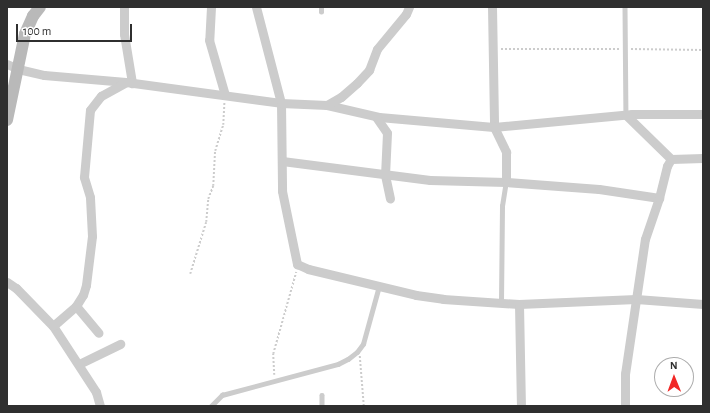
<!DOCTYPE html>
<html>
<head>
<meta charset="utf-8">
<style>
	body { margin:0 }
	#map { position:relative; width:710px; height:413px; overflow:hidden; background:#fff; font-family:"Alegreya Sans",sans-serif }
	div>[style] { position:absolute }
	.path>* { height:1.5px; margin-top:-0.75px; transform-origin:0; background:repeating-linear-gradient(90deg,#ccc 0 2px,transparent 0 4px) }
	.lane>* { height:4.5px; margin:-2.25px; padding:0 2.25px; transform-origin:2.25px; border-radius:2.25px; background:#ccc }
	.street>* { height:9px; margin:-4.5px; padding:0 4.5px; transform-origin:4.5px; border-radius:4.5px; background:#ccc }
	.secondary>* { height:12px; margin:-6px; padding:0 6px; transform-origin:6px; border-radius:6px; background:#b9b9b9 }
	span { translate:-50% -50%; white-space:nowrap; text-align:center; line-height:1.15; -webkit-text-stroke:4px #fff; paint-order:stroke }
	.frame { position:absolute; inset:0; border:8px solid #2f2f2f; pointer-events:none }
	.north { position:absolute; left:654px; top:357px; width:40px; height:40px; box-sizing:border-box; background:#fff; border:1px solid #acacac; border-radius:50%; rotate:359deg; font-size:11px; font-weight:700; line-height:16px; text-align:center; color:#2f2f2f }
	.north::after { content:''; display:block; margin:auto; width:14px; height:18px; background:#f12826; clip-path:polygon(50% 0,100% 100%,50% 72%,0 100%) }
	.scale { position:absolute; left:16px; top:24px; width:116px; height:18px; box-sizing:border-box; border:2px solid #2f2f2f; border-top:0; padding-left:5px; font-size:12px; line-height:14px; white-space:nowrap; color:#2f2f2f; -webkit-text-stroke:3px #fff; paint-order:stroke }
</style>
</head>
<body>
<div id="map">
	<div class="path">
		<div style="left:501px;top:49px;width:118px"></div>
		<div style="left:631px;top:49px;width:72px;rotate:0.8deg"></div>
		<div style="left:190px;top:274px;width:54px;rotate:-72.9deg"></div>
		<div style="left:206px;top:222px;width:23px;rotate:-85deg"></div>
		<div style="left:208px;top:199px;width:14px;rotate:-69deg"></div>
		<div style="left:213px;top:186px;width:35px;rotate:-87deg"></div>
		<div style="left:215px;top:151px;width:27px;rotate:-73deg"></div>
		<div style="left:223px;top:125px;width:22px;rotate:-87deg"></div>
		<div style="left:360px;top:356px;width:50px;rotate:85.4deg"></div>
		<div style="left:274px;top:375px;width:21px;rotate:-93deg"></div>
		<div style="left:273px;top:354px;width:85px;rotate:-74.3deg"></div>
	</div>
	<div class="lane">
		<div style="left:625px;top:7px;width:108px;rotate:89.5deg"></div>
		<div style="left:321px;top:12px;width:5px;rotate:-90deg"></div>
		<div style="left:501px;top:302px;width:96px;rotate:-89.4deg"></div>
		<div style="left:502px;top:206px;width:24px;rotate:-81deg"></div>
		<div style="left:322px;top:395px;width:11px;rotate:90deg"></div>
		<div style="left:211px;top:406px;width:16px;rotate:-45deg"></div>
		<div style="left:222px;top:395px;width:120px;rotate:-15deg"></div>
		<div style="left:338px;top:364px;width:11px;rotate:-27deg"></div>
		<div style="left:348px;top:359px;width:11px;rotate:-38deg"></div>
		<div style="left:357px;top:352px;width:10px;rotate:-53deg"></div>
		<div style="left:363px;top:344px;width:60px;rotate:-74.6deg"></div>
	</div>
	<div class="street">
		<div style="left:124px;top:7px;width:27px;rotate:90deg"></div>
		<div style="left:124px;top:34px;width:50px;rotate:80.7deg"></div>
		<div style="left:211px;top:7px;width:33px;rotate:93deg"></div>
		<div style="left:209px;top:40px;width:57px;rotate:73.8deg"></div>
		<div style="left:256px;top:7px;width:99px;rotate:75.4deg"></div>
		<div style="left:281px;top:103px;width:88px;rotate:89.3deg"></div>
		<div style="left:282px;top:191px;width:75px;rotate:78.4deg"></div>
		<div style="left:297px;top:264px;width:12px;rotate:24deg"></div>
		<div style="left:308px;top:269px;width:111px;rotate:13.5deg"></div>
		<div style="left:416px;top:295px;width:27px;rotate:8deg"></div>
		<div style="left:443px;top:299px;width:76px;rotate:3.8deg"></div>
		<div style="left:519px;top:304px;width:117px;rotate:-2.4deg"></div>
		<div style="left:636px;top:299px;width:67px;rotate:4.3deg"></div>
		<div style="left:492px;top:7px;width:120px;rotate:89deg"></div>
		<div style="left:494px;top:127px;width:28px;rotate:64deg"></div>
		<div style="left:506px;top:152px;width:30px;rotate:90deg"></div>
		<div style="left:7px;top:64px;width:12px;rotate:24deg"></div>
		<div style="left:18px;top:69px;width:27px;rotate:13deg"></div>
		<div style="left:44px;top:75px;width:82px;rotate:4.9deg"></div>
		<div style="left:126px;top:82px;width:156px;rotate:7.7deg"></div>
		<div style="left:281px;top:103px;width:46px;rotate:2.5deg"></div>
		<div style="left:327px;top:105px;width:53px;rotate:13deg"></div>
		<div style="left:379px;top:117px;width:115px;rotate:5deg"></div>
		<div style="left:494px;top:127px;width:139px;rotate:-5.4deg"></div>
		<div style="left:632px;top:114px;width:71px"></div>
		<div style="left:327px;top:105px;width:16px;rotate:-30deg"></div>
		<div style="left:341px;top:97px;width:21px;rotate:-41deg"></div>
		<div style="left:357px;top:83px;width:18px;rotate:-47deg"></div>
		<div style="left:369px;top:70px;width:22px;rotate:-69deg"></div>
		<div style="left:377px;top:49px;width:45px;rotate:-50.4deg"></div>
		<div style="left:406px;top:14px;width:8px;rotate:-67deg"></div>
		<div style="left:626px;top:115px;width:63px;rotate:44.4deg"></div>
		<div style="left:376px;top:117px;width:19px;rotate:55deg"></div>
		<div style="left:387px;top:133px;width:42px;rotate:92.7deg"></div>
		<div style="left:385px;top:175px;width:24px;rotate:78deg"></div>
		<div style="left:282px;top:161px;width:149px;rotate:7.3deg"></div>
		<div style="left:430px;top:180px;width:76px;rotate:1.5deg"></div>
		<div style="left:506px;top:182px;width:93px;rotate:4.3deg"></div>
		<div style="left:599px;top:189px;width:61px;rotate:8.5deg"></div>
		<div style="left:7px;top:282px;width:11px;rotate:34deg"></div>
		<div style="left:16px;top:288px;width:53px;rotate:45.8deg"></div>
		<div style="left:53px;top:326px;width:79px;rotate:56.9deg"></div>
		<div style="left:96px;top:392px;width:15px;rotate:74deg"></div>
		<div style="left:519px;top:304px;width:102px;rotate:88.9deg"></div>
		<div style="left:76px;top:306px;width:35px;rotate:50deg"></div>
		<div style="left:53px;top:326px;width:30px;rotate:-41deg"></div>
		<div style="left:76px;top:306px;width:13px;rotate:-58deg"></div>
		<div style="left:83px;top:295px;width:10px;rotate:-73deg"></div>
		<div style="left:86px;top:285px;width:49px;rotate:-83deg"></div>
		<div style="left:92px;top:236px;width:39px;rotate:-93deg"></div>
		<div style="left:90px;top:197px;width:21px;rotate:-107deg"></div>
		<div style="left:84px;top:177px;width:67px;rotate:-84.9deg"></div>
		<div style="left:90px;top:110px;width:18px;rotate:-52deg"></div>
		<div style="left:101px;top:96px;width:29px;rotate:-29deg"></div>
		<div style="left:79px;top:364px;width:46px;rotate:-26deg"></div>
		<div style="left:625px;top:406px;width:32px;rotate:-90deg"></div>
		<div style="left:625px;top:374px;width:136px;rotate:-81.6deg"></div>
		<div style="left:645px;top:239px;width:43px;rotate:-71.1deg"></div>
		<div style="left:659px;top:198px;width:33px;rotate:-76deg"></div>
		<div style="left:667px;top:166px;width:8px;rotate:-60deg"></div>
		<div style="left:671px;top:159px;width:32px;rotate:-2deg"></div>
	</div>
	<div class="secondary">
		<div style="left:7px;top:120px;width:88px;rotate:-78.2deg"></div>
		<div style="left:25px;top:34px;width:20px;rotate:-66deg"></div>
		<div style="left:33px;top:16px;width:11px;rotate:-52deg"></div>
	</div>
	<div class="frame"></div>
	<div class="north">N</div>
	<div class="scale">100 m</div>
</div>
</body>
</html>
